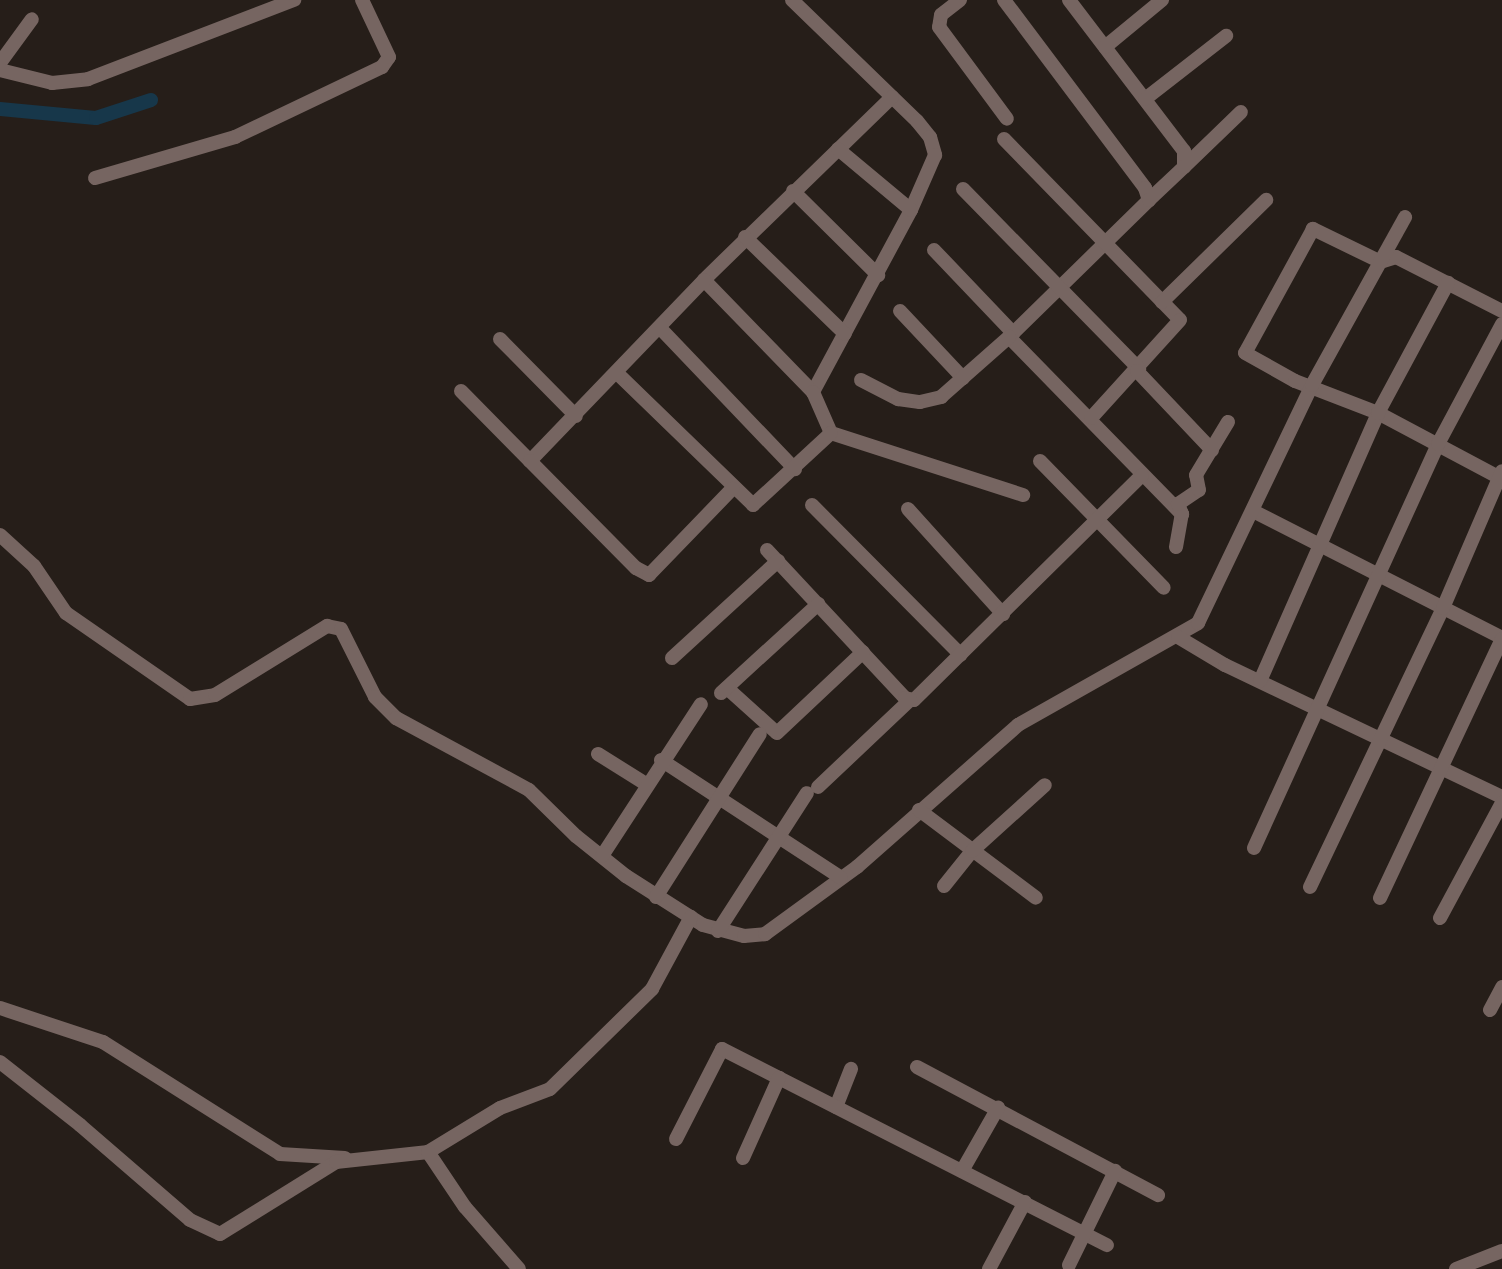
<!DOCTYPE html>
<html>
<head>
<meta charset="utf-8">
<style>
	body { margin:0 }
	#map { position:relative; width:1502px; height:1269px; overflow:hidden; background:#261e19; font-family:Overpass,sans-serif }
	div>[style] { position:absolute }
	.canal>* { height:14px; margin:-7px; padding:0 7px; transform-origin:7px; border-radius:7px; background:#17374a }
	.minor>* { height:14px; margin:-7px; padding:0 7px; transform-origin:7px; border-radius:7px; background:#766561 }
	span { translate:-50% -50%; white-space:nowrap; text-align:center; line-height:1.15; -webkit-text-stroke:5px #261e19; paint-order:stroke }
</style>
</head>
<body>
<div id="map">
	<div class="canal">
		<div style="left:0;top:109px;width:96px;rotate:5.4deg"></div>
		<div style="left:96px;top:118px;width:58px;rotate:-18.1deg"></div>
	</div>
	<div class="minor">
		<div style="left:792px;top:0;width:174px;rotate:44.1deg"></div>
		<div style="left:917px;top:121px;width:21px;rotate:51deg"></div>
		<div style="left:930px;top:137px;width:19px;rotate:74deg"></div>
		<div style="left:935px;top:155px;width:60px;rotate:113.6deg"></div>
		<div style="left:911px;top:210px;width:207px;rotate:118.3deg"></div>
		<div style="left:960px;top:0;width:24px;rotate:142deg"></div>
		<div style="left:941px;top:15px;width:12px;rotate:99deg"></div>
		<div style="left:939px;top:27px;width:114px;rotate:53.5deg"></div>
		<div style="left:1004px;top:0;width:235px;rotate:53.1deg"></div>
		<div style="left:1145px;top:188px;width:13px;rotate:72deg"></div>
		<div style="left:1149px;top:200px;width:196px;rotate:135.6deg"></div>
		<div style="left:1009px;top:337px;width:248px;rotate:45.7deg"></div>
		<div style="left:1069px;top:0;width:190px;rotate:52.7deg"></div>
		<div style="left:1184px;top:151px;width:16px;rotate:90deg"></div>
		<div style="left:1184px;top:167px;width:48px;rotate:136.7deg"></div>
		<div style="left:1105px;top:47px;width:74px;rotate:-39.5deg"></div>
		<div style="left:0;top:63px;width:54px;rotate:-54deg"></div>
		<div style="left:0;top:70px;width:54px;rotate:14deg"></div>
		<div style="left:52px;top:83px;width:36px;rotate:-6deg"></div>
		<div style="left:88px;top:79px;width:221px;rotate:-21deg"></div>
		<div style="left:892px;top:97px;width:262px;rotate:135.8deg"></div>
		<div style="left:704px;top:280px;width:156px;rotate:45.8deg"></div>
		<div style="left:813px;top:392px;width:45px;rotate:66.3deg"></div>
		<div style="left:831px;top:433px;width:202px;rotate:17.9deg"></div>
		<div style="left:1145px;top:99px;width:103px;rotate:-37.9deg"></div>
		<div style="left:1004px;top:139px;width:252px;rotate:45.8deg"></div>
		<div style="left:1180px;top:320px;width:132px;rotate:132.2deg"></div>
		<div style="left:838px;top:149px;width:95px;rotate:39.9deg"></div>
		<div style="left:1184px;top:167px;width:79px;rotate:-44deg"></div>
		<div style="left:95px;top:178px;width:146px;rotate:-16.3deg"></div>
		<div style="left:235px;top:137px;width:163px;rotate:-25.5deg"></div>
		<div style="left:382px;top:67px;width:12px;rotate:-55deg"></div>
		<div style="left:389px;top:57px;width:63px;rotate:-115.3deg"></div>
		<div style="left:963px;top:189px;width:252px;rotate:45.6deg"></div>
		<div style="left:793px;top:191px;width:120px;rotate:44.7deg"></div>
		<div style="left:745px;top:237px;width:139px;rotate:44.1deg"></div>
		<div style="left:934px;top:250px;width:115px;rotate:46.4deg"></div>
		<div style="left:1162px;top:302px;width:146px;rotate:-44.4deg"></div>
		<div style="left:900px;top:311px;width:92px;rotate:46.8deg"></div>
		<div style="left:1502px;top:311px;width:119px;rotate:-153deg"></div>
		<div style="left:1396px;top:257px;width:16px;rotate:162deg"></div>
		<div style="left:1381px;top:262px;width:76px;rotate:-154.1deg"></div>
		<div style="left:1313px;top:229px;width:141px;rotate:118.7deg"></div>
		<div style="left:1245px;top:353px;width:57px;rotate:29.2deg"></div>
		<div style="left:1295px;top:381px;width:89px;rotate:21.1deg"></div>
		<div style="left:1378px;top:413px;width:140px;rotate:28deg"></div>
		<div style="left:661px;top:329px;width:194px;rotate:46.3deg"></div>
		<div style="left:500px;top:339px;width:108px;rotate:45.4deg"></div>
		<div style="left:1137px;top:371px;width:109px;rotate:46.5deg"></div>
		<div style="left:618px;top:374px;width:188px;rotate:44.1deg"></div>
		<div style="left:753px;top:505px;width:106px;rotate:-42.7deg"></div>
		<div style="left:861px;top:380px;width:42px;rotate:27.2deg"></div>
		<div style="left:898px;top:399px;width:22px;rotate:8deg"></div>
		<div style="left:920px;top:402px;width:22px;rotate:-13deg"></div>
		<div style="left:941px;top:397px;width:91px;rotate:-41.4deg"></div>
		<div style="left:461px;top:391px;width:98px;rotate:45.4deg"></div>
		<div style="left:530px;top:461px;width:251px;rotate:-46.1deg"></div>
		<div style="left:530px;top:461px;width:151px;rotate:45.3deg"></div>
		<div style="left:636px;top:568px;width:15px;rotate:28deg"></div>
		<div style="left:649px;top:575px;width:120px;rotate:-46deg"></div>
		<div style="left:1040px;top:461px;width:177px;rotate:45.7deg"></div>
		<div style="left:812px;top:505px;width:211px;rotate:45.2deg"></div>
		<div style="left:908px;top:509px;width:142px;rotate:47.9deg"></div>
		<div style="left:1253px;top:511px;width:280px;rotate:27deg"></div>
		<div style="left:0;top:535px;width:46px;rotate:42.4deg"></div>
		<div style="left:34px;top:566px;width:57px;rotate:55.8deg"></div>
		<div style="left:66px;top:613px;width:151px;rotate:34.7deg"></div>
		<div style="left:190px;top:699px;width:25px;rotate:-9deg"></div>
		<div style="left:215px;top:695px;width:132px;rotate:-31.6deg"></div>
		<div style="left:327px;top:626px;width:14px;rotate:12deg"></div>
		<div style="left:341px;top:629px;width:76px;rotate:63.4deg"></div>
		<div style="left:375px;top:697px;width:30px;rotate:45deg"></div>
		<div style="left:396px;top:718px;width:151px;rotate:28.4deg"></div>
		<div style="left:529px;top:790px;width:66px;rotate:44.4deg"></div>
		<div style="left:576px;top:836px;width:64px;rotate:38.7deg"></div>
		<div style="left:626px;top:876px;width:91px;rotate:32.5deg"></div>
		<div style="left:703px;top:925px;width:42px;rotate:15deg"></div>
		<div style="left:744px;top:936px;width:21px;rotate:-5deg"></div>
		<div style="left:765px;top:934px;width:114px;rotate:-36.1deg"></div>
		<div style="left:857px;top:867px;width:215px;rotate:-41.4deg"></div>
		<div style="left:1018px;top:725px;width:207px;rotate:-29.5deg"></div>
		<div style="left:1198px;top:623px;width:264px;rotate:-64.4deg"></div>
		<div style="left:1312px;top:385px;width:192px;rotate:-61deg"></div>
		<div style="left:1176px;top:547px;width:34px;rotate:-80deg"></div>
		<div style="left:1182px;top:514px;width:11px;rotate:-112deg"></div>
		<div style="left:1178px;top:504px;width:25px;rotate:-34deg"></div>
		<div style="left:1199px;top:490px;width:15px;rotate:-101deg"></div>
		<div style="left:1196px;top:475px;width:62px;rotate:-58.9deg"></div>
		<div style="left:767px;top:550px;width:202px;rotate:47deg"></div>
		<div style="left:905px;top:698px;width:9px;rotate:13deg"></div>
		<div style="left:914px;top:700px;width:320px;rotate:-44.6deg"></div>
		<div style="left:1178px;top:637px;width:55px;rotate:30.8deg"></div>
		<div style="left:1225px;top:665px;width:307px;rotate:25.5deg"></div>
		<div style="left:672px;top:658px;width:144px;rotate:-42.5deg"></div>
		<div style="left:1260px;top:681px;width:293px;rotate:-66.2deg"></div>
		<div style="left:1378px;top:413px;width:148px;rotate:-61.7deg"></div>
		<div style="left:727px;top:688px;width:67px;rotate:42deg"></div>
		<div style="left:777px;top:733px;width:118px;rotate:-43.3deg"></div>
		<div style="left:721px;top:693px;width:132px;rotate:-42.5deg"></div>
		<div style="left:598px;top:754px;width:57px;rotate:32deg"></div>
		<div style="left:661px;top:760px;width:215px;rotate:33.2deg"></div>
		<div style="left:818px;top:787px;width:127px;rotate:-43.4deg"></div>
		<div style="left:919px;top:810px;width:146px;rotate:36.9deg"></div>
		<div style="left:1254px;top:848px;width:444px;rotate:-65.5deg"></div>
		<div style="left:1438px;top:444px;width:136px;rotate:-61.9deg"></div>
		<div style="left:602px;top:856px;width:181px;rotate:-56.9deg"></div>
		<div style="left:944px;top:886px;width:45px;rotate:-51.3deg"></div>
		<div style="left:972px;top:851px;width:98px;rotate:-42.1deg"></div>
		<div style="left:1310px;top:887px;width:309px;rotate:-64.5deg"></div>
		<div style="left:1443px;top:608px;width:149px;rotate:-66.7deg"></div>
		<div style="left:656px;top:897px;width:193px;rotate:-57.5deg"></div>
		<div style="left:1380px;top:898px;width:286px;rotate:-64.8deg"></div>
		<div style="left:1440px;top:918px;width:131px;rotate:-61.7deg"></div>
		<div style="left:718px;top:931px;width:164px;rotate:-57.2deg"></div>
		<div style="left:0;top:1008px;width:108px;rotate:18.3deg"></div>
		<div style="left:103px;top:1042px;width:209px;rotate:32.3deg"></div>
		<div style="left:280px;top:1154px;width:65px;rotate:3.5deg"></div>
		<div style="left:1490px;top:1010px;width:26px;rotate:-62deg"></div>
		<div style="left:0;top:1062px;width:102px;rotate:38.2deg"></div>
		<div style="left:80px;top:1125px;width:145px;rotate:40.8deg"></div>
		<div style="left:190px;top:1220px;width:33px;rotate:25deg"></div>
		<div style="left:220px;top:1234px;width:137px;rotate:-31.8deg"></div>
		<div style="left:336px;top:1162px;width:93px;rotate:-6.2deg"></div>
		<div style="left:428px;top:1152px;width:84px;rotate:-31.4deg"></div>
		<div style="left:500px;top:1108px;width:53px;rotate:-20.8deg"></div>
		<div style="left:550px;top:1089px;width:143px;rotate:-44.4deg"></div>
		<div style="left:652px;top:989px;width:82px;rotate:-61.6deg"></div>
		<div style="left:917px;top:1067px;width:273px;rotate:28deg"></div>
		<div style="left:836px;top:1107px;width:41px;rotate:-68.5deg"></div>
		<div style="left:676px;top:1139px;width:101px;rotate:-62.9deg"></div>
		<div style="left:722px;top:1049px;width:432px;rotate:27deg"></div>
		<div style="left:428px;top:1152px;width:66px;rotate:56.1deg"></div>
		<div style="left:465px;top:1207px;width:82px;rotate:48.9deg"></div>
		<div style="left:743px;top:1158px;width:88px;rotate:-65.8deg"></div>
		<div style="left:962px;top:1171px;width:73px;rotate:-60.3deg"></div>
		<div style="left:1069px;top:1265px;width:105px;rotate:-63.9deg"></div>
		<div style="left:989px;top:1269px;width:76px;rotate:-61.8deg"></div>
		<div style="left:1456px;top:1269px;width:49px;rotate:-21.4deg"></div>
	</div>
</div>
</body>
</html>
